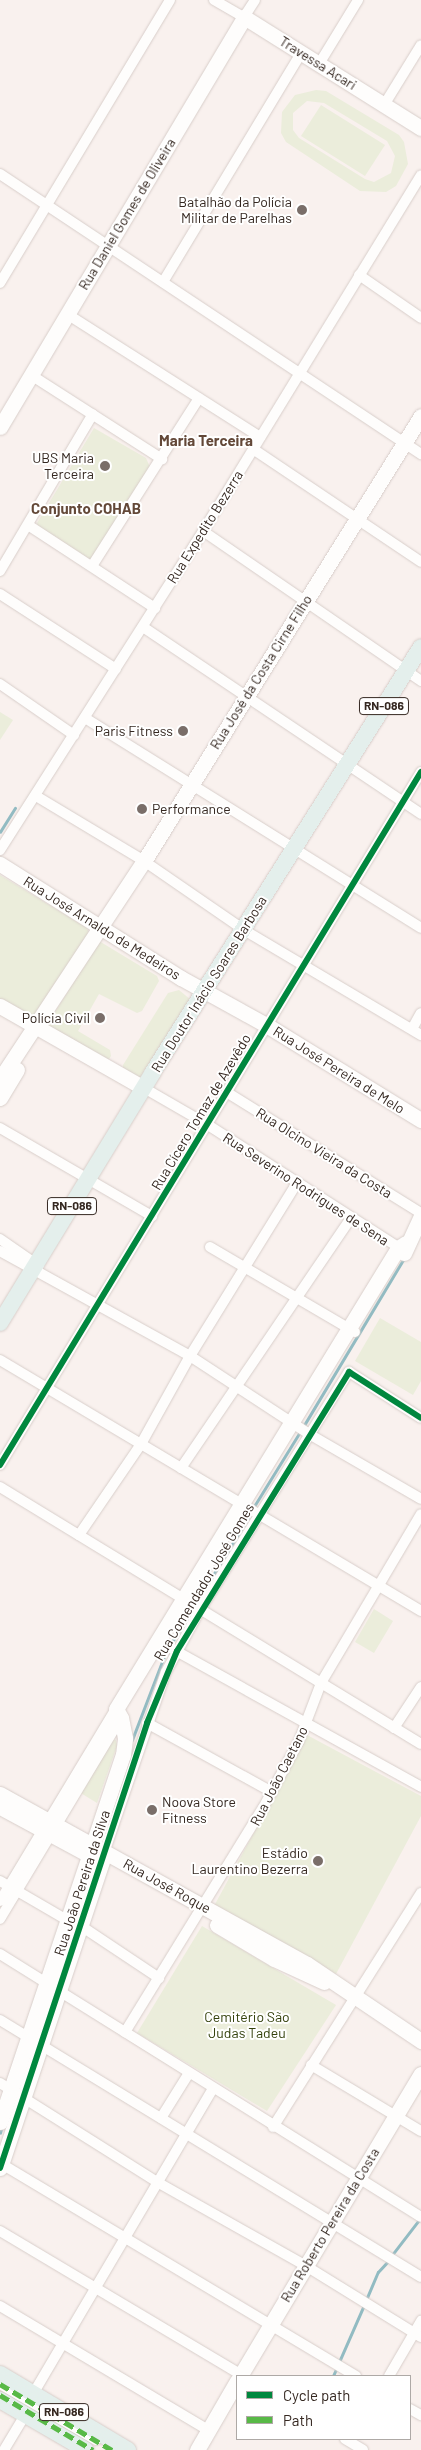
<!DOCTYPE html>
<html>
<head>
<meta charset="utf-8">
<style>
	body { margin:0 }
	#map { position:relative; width:421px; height:2450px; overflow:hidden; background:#f9f1ee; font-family:Barlow,sans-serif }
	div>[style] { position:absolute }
	.green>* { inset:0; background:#ebeddb }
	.stream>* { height:2.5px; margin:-1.25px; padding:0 1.25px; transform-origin:1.25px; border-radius:1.25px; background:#92bbc2 }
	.roads { filter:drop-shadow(0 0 1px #d8ceca) drop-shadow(0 0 1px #d8ceca) }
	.street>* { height:10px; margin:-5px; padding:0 5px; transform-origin:5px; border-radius:5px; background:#fefdfc }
	.secondary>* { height:15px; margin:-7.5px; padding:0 7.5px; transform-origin:7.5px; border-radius:7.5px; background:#fefdfc }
	.primary>* { height:16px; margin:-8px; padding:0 8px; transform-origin:8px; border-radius:8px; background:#e4efec }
	.quiet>* { height:5px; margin-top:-2.5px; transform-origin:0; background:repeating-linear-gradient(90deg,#58b947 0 10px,transparent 0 15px) }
	.cycleway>* { height:6px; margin:-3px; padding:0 3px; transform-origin:3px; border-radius:3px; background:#00873e }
	.dots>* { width:14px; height:14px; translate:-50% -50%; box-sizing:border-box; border:2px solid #fff; border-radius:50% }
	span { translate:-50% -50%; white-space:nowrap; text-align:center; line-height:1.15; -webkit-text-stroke:4px #fff; paint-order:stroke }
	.shield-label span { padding:1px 4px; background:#fff; border:1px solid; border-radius:4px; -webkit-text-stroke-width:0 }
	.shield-label { font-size:12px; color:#352821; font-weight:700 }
	.street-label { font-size:14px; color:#352821 }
	.poi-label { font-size:14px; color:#352821 }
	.right { translate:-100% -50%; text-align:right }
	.left { translate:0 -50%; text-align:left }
	.park-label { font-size:14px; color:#34410c }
	.neighbourhood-label { font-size:15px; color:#634838; font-weight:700 }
	.legend { position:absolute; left:236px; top:2375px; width:175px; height:65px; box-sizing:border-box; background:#fff; border:1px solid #aea9a6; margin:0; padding:6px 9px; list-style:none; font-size:15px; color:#352821 }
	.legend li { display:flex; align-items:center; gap:10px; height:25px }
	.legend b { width:25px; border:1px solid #aea9a6 }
</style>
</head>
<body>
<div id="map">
	<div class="green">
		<div style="clip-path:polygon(evenodd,316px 90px,326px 91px,399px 135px,404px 142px,408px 164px,396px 186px,386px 192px,360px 191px,286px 142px,281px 133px,282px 112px,295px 95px,316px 90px,307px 101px,324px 103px,387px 141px,395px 156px,391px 173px,374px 182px,365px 179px,299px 138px,293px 130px,293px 113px,307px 101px)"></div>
		<div style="clip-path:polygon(321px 105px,385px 145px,365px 176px,301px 136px)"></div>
		<div style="clip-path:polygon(94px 428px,146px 458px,150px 467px,93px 560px,88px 561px,38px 528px,37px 523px)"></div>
		<div style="clip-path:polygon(0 712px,13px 720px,0 740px)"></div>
		<div style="clip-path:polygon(0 875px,87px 928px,89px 933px,33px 1017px,0 1002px)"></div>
		<div style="clip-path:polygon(99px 941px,157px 976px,159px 981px,142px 1011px,137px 1013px,99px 994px,78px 1031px,110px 1050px,111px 1056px,107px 1062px,47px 1025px)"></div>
		<div style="clip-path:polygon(179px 990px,191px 1000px,141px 1081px,123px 1068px,123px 1065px,168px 993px)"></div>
		<div style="clip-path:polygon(380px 1318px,421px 1342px,421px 1381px,413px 1395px,355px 1361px)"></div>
		<div style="clip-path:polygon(374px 1609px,393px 1621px,374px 1653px,355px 1642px)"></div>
		<div style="clip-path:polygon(307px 1735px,421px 1796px,421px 1816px,336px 1974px,214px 1906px)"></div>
		<div style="clip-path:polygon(110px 1738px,116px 1740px,117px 1746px,97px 1803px,79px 1792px)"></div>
		<div style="clip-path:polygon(202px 1926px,336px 2005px,267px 2111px,137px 2033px)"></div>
	</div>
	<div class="stream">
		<div style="left:0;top:832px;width:28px;rotate:-58deg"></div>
		<div style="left:303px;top:1427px;width:197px;rotate:-59.1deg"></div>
		<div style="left:253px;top:1508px;width:89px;rotate:-58.3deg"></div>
		<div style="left:195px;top:1605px;width:108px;rotate:-58.7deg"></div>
		<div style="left:170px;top:1645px;width:43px;rotate:-57.4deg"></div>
		<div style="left:132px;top:1740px;width:97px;rotate:-69deg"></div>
		<div style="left:0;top:2133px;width:7px;rotate:-74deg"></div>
		<div style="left:392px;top:2255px;width:44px;rotate:-52.4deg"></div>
		<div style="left:366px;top:2300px;width:30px;rotate:-67deg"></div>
		<div style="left:378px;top:2272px;width:16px;rotate:-47deg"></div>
		<div style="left:339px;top:2362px;width:62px;rotate:-66.3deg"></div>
		<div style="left:333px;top:2376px;width:10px;rotate:-66deg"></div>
	</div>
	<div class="roads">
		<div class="street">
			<div style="left:214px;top:0;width:34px;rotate:30deg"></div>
			<div style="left:244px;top:17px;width:20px;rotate:-57deg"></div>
			<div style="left:319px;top:64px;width:75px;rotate:-58.6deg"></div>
			<div style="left:384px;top:105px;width:70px;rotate:-58.3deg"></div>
			<div style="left:0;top:174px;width:506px;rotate:33.63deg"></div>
			<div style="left:359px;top:275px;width:75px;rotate:34.7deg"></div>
			<div style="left:163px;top:282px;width:267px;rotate:-58.9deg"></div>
			<div style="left:0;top:283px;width:330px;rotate:-59deg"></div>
			<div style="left:67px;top:314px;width:229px;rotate:32.5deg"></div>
			<div style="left:31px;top:375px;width:156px;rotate:32.7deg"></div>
			<div style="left:253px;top:449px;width:202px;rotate:33.9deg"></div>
			<div style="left:28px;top:525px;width:152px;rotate:33.2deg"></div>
			<div style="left:203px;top:531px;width:265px;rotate:34.5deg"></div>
			<div style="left:92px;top:566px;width:199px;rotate:-57.5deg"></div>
			<div style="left:0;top:571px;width:182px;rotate:-59.4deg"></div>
			<div style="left:0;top:594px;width:138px;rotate:32.9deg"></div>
			<div style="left:143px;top:627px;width:335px;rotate:33.9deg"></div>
			<div style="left:0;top:684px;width:90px;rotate:34.6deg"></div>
			<div style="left:85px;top:718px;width:396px;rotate:32deg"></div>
			<div style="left:36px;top:796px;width:126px;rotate:31deg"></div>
			<div style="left:144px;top:861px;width:121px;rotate:34.6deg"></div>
			<div style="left:244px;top:930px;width:206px;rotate:30.7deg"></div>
			<div style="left:0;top:850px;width:378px;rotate:-57.5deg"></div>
			<div style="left:203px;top:531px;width:417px;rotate:-58.5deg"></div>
			<div style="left:412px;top:1029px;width:18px;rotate:-61deg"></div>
			<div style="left:144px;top:1088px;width:74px;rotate:30deg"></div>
			<div style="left:208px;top:1125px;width:233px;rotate:32.7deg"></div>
			<div style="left:228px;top:1093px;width:227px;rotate:31.9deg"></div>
			<div style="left:0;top:1128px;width:176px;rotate:30.1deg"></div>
			<div style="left:0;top:1239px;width:47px;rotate:34.7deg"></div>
			<div style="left:210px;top:1247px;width:168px;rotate:30.4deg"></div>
			<div style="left:0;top:1251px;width:217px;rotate:28.9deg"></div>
			<div style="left:190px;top:1356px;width:142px;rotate:33.2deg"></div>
			<div style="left:309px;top:1434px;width:129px;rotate:30.1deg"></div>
			<div style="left:0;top:1360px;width:490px;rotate:30.8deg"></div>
			<div style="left:0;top:1465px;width:811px;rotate:-58.72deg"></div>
			<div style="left:181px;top:1468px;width:302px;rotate:-55.8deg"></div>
			<div style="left:0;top:1487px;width:493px;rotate:31.4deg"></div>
			<div style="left:79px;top:1535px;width:110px;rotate:-55.7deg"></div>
			<div style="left:141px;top:1444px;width:101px;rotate:-60.9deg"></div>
			<div style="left:190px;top:1356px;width:203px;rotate:-58.3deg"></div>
			<div style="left:158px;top:1641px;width:301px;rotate:29deg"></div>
			<div style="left:147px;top:1723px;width:143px;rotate:28.9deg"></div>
			<div style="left:394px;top:1728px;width:49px;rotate:-56.6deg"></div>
			<div style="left:103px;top:1856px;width:194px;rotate:-71.1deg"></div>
			<div style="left:166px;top:1672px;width:71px;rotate:-61.3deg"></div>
			<div style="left:200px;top:1610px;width:281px;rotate:-58deg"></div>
			<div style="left:349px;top:1372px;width:85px;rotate:32.6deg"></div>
			<div style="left:0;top:1881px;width:78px;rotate:30.2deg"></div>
			<div style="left:0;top:1901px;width:224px;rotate:-58.9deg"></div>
			<div style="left:0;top:1919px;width:235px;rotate:-59deg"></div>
			<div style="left:81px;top:1926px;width:94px;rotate:33.7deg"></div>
			<div style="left:0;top:1954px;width:496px;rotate:32deg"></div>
			<div style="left:0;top:2020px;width:493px;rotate:31.4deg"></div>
			<div style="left:125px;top:2032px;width:263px;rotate:-58.4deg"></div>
			<div style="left:263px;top:1808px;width:76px;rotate:-61.8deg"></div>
			<div style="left:299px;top:1741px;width:62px;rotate:-69.2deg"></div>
			<div style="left:321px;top:1683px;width:196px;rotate:-59.4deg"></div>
			<div style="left:311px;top:2065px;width:128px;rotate:31deg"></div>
			<div style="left:0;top:2083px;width:186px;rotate:32.2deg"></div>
			<div style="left:157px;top:2182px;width:171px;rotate:29.4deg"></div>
			<div style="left:306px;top:2266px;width:135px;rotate:31.7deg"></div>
			<div style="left:161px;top:2118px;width:53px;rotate:-58.1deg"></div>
			<div style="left:273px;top:2127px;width:277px;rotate:-57.7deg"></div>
			<div style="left:0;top:2163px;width:415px;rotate:30.9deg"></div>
			<div style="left:0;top:2231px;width:283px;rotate:30.8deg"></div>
			<div style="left:0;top:2306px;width:242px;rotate:30.8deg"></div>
			<div style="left:389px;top:2376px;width:64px;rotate:-59.8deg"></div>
			<div style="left:0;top:2384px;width:111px;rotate:30.3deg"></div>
			<div style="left:33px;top:2394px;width:354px;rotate:-59.5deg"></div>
			<div style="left:410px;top:2409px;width:13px;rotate:29deg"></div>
			<div style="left:345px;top:2439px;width:21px;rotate:31deg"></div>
			<div style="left:4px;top:2450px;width:41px;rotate:-59deg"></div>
		</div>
		<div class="secondary">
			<div style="left:0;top:427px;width:477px;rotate:-59.2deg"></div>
			<div style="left:244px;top:17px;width:209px;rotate:32.1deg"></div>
			<div style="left:0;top:864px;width:214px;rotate:32.2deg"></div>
			<div style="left:181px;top:978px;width:99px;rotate:28.9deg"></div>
			<div style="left:268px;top:1026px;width:180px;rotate:31.6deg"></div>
			<div style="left:0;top:1006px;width:166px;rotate:29.7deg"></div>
			<div style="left:0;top:1079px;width:261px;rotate:-56.6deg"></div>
			<div style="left:144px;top:861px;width:524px;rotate:-58.1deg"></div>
			<div style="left:0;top:1098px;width:33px;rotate:-59deg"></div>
			<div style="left:404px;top:1253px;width:41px;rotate:-65.3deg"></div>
			<div style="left:0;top:1794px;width:351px;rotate:29deg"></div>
			<div style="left:307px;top:1964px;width:138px;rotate:34deg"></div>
			<div style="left:0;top:1807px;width:101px;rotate:28.3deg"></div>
			<div style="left:217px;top:1925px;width:66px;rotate:30.8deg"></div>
			<div style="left:274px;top:1959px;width:55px;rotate:24.7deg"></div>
			<div style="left:0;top:2122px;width:387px;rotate:-71.5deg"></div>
			<div style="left:123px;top:1755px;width:17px;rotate:-83deg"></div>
			<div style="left:125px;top:1738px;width:20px;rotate:-101deg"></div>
			<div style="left:121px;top:1718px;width:10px;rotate:-119deg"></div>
			<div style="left:116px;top:1709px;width:540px;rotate:-58.55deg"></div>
			<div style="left:398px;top:1248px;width:9px;rotate:-32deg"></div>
			<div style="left:0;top:2168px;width:324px;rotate:-71.6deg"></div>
			<div style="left:240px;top:2376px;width:352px;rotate:-59.1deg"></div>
			<div style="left:197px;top:2450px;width:80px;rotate:-59.9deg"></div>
		</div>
		<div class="primary">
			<div style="left:0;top:1323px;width:294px;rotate:-58.6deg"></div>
			<div style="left:153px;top:1072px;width:502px;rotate:-57.76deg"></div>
			<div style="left:0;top:2374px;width:149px;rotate:30.7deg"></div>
			<div style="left:0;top:2400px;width:99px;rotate:30.2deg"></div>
		</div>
	</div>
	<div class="quiet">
		<div style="left:0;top:2384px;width:130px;rotate:30.5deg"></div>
		<div style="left:0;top:2395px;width:108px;rotate:30.6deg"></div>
	</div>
	<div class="cycleway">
		<div style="left:0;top:1465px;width:811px;rotate:-58.72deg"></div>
		<div style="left:0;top:2168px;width:469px;rotate:-71.7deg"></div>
		<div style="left:147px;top:1723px;width:78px;rotate:-67.4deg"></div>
		<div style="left:177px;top:1651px;width:328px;rotate:-58.3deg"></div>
		<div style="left:349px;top:1372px;width:85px;rotate:32.6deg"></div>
	</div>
	<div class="dots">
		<div style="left:302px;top:210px;background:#7a6e69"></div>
		<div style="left:105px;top:466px;background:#7a6e69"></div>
		<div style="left:183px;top:731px;background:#7a6e69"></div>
		<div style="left:142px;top:809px;background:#7a6e69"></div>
		<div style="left:100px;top:1018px;background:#7a6e69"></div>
		<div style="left:152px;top:1810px;background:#7a6e69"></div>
		<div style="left:318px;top:1861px;background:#7a6e69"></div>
	</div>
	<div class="shield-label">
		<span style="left:384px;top:706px">RN-086</span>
		<span style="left:72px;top:1206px">RN-086</span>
		<span style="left:64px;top:2412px">RN-086</span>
	</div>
	<div class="street-label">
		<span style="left:318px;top:63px;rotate:32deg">Travessa Acari</span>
		<span style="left:127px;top:214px;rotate:-59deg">Rua Daniel Gomes de Oliveira</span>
		<span style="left:205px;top:527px;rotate:-58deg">Rua Expedito Bezerra</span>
		<span style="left:261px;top:672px;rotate:-58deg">Rua José da Costa Cirne Filho</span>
		<span style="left:102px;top:928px;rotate:32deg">Rua José Arnaldo de Medeiros</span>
		<span style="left:209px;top:984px;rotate:-58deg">Rua Doutor Inácio Soares Barbosa</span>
		<span style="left:339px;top:1070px;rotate:32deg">Rua José Pereira de Melo</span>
		<span style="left:201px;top:1112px;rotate:-59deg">Rua Cícero Tomaz de Azevêdo</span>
		<span style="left:324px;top:1153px;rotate:32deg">Rua Olcino Vieira da Costa</span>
		<span style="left:306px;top:1189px;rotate:33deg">Rua Severino Rodrigues de Sena</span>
		<span style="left:204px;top:1582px;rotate:-59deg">Rua Comendador José Gomes</span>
		<span style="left:279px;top:1776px;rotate:-63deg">Rua João Caetano</span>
		<span style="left:82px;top:1883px;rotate:-72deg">Rua João Pereira da Silva</span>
		<span style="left:167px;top:1886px;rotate:29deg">Rua José Roque</span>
		<span style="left:330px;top:2225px;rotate:-59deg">Rua Roberto Pereira da Costa</span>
	</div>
	<div class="poi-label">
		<span class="right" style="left:292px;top:210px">Batalhão da Polícia<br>Militar de Parelhas</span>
		<span class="right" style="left:94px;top:466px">UBS Maria<br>Terceira</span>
		<span class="right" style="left:173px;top:731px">Paris Fitness</span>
		<span class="left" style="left:152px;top:809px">Performance</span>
		<span class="right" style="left:90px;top:1018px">Polícia Civil</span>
		<span class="left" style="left:162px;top:1810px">Noova Store<br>Fitness</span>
		<span class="right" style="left:308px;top:1861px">Estádio<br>Laurentino Bezerra</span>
	</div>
	<div class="park-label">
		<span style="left:247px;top:2025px">Cemitério São<br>Judas Tadeu</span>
	</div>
	<div class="neighbourhood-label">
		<span style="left:206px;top:441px">Maria Terceira</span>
		<span style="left:86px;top:509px">Conjunto COHAB</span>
	</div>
	<ul class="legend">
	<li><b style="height:6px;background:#00873e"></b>Cycle path</li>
	<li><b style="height:6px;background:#58b947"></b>Path</li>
	</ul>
</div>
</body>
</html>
